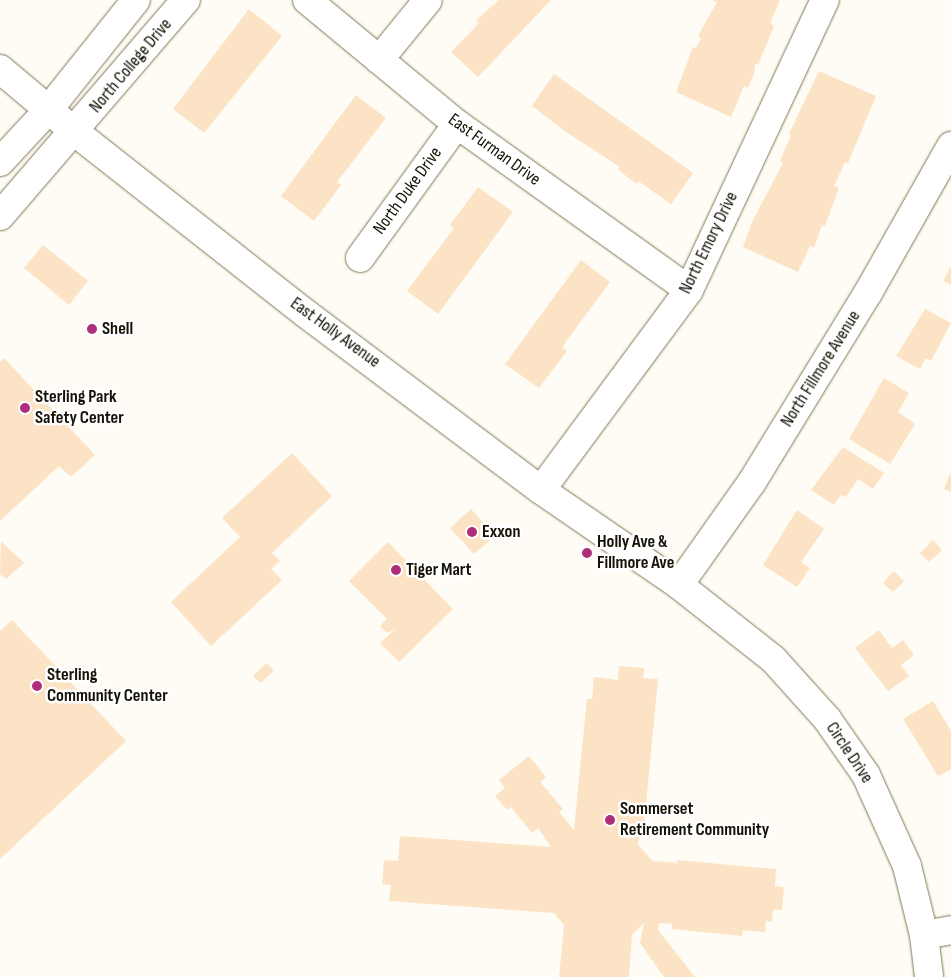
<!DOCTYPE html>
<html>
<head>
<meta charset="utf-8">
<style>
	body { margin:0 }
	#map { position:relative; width:951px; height:977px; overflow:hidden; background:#fefcf4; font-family:"Sofia Sans Condensed",sans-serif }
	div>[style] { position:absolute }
	.building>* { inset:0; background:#fce3c5 }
	.roads { filter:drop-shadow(0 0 1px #807757) drop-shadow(0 0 1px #807757) }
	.street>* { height:28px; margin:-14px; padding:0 14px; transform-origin:14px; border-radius:14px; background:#fff }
	.secondary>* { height:28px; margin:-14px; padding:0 14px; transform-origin:14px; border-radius:14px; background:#fff }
	.dots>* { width:14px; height:14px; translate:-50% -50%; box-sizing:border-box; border:2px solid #fff; border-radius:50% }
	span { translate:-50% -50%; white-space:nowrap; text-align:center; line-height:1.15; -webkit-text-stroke:5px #fff; paint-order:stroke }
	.street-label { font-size:18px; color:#151105 }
	.poi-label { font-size:18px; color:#151105; font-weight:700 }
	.left { translate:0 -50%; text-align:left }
</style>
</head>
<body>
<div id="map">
	<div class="building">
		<div style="clip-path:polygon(499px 0,551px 0,478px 77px,451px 52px,479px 23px,476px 20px)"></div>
		<div style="clip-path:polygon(712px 0,780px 0,770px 23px,774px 26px,758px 65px,755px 64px,754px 74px,748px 88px,744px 86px,731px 117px,676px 92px,693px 47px,696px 48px,701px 38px,698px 36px,717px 2px)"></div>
		<div style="clip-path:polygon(249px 9px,282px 36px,204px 133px,173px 109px)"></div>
		<div style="clip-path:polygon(819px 71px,876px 96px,848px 163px,845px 162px,834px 186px,839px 188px,825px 226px,822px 225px,814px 248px,810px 246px,798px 272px,743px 247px,753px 220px,783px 163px,780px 161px,791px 135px,789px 134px)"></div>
		<div style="clip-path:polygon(554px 74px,693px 173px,671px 204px,638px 181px,637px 184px,618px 170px,620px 167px,566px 132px,532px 106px)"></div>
		<div style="clip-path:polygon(356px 95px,386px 118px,337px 182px,341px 185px,314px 221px,281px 196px)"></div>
		<div style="clip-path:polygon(478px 187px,513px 212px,438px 314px,407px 291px,454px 228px,450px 225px)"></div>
		<div style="clip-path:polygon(43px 245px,88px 281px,69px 305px,24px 268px)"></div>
		<div style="clip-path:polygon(581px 260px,610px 282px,562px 347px,567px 351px,539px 388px,505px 364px)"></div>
		<div style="clip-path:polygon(951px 266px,951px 285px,943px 281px)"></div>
		<div style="clip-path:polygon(925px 309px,951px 323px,931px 361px,926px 358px,920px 369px,896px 356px)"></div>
		<div style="clip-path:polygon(4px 358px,95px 455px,71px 477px,59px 466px,0 521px,0 362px)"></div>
		<div style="clip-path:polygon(884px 378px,909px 393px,898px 412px,915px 424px,890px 464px,849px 439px)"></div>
		<div style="clip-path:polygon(843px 447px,884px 473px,873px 489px,858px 479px,846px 497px,841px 495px,834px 505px,811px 490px)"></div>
		<div style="clip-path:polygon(292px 453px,332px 496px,272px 553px,280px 561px,271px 569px,282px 580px,211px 646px,171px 602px,240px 537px,222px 518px)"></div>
		<div style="clip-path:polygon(951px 472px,951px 492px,944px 489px)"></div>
		<div style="clip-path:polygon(471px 509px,495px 536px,474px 554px,450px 528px)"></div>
		<div style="clip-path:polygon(797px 510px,824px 529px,801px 562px,810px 568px,797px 587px,763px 565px)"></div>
		<div style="clip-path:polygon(933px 540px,942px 550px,929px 562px,920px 553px)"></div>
		<div style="clip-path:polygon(1px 541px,24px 563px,6px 579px,0 574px)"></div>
		<div style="clip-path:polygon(388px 542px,453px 609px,399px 662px,380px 643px,396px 628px,387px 633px,380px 626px,387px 619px,349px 581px)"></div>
		<div style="clip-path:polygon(894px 571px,904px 581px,893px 592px,883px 583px)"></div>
		<div style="clip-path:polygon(12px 620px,126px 741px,0 859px,0 631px)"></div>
		<div style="clip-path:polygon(879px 630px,892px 648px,903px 640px,914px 655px,901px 665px,909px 676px,888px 691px,855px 648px)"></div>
		<div style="clip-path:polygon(266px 663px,274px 670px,261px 683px,253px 676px)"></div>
		<div style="clip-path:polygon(619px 666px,644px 668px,643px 678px,658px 679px,643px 835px,639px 835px,638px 845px,653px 861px,677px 863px,677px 860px,776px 869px,775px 886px,784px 887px,782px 910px,773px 910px,772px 922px,766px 921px,765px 932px,743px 930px,742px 936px,672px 929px,672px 924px,659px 923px,658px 930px,695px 977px,664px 977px,640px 943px,644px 923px,632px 935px,629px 977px,559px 977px,564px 925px,554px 913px,389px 901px,391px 885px,382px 884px,384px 860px,398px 861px,400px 836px,551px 847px,538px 828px,532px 833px,511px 807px,507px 810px,495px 796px,505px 788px,499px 780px,529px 756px,546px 777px,540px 782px,563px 809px,559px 812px,574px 830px,587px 699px,592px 699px,594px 677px,618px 680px)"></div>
		<div style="clip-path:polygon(933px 701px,951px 731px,951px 769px,938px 776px,903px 719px)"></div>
	</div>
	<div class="roads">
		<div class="street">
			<div style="left:307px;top:0;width:195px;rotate:39.6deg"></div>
			<div style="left:457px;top:124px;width:285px;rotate:35.6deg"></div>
			<div style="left:379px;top:60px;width:77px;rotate:-50.8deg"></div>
			<div style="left:0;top:162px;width:72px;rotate:-47.2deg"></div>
			<div style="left:49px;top:109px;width:139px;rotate:-51.4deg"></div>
			<div style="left:0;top:216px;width:285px;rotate:-49.3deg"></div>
			<div style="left:360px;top:258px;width:165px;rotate:-54.1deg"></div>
			<div style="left:541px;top:490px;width:249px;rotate:-53.5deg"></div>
			<div style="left:689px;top:290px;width:320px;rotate:-64.9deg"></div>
			<div style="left:679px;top:585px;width:126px;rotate:-54.7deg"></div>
			<div style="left:752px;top:482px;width:222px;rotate:-58.5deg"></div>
			<div style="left:868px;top:293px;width:169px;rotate:-60.5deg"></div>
		</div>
		<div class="secondary">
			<div style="left:0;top:69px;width:98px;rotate:40deg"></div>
			<div style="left:75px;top:132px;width:293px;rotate:38.2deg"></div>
			<div style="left:305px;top:313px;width:295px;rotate:36.9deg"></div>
			<div style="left:541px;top:490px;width:168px;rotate:34.5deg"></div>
			<div style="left:679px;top:585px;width:120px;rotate:38.2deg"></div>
			<div style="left:773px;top:659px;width:81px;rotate:48deg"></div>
			<div style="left:827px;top:719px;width:68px;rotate:55.1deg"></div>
			<div style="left:866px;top:775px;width:100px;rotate:65.7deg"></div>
			<div style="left:907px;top:866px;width:71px;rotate:76.2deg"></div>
			<div style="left:924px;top:935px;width:42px;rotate:83.2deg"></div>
			<div style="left:924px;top:935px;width:27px;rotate:-10deg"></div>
		</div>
	</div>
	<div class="dots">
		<div style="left:92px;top:329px;background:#af2e79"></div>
		<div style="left:25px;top:408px;background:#af2e79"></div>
		<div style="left:472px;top:532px;background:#af2e79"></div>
		<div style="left:587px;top:553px;background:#af2e79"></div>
		<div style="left:396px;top:570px;background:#af2e79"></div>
		<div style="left:37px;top:686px;background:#af2e79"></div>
		<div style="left:610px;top:820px;background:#af2e79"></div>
	</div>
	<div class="street-label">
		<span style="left:131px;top:66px;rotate:-50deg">North College Drive</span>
		<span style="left:494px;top:150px;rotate:36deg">East Furman Drive</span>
		<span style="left:408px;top:191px;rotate:-54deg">North Duke Drive</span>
		<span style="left:709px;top:243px;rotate:-64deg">North Emory Drive</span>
		<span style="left:335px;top:333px;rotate:36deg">East Holly Avenue</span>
		<span style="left:821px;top:369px;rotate:-58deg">North Fillmore Avenue</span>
		<span style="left:849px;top:753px;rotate:56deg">Circle Drive</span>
	</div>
	<div class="poi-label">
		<span class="left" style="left:102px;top:329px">Shell</span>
		<span class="left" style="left:35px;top:408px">Sterling Park<br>Safety Center</span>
		<span class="left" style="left:482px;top:532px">Exxon</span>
		<span class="left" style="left:597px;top:553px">Holly Ave &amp;<br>Fillmore Ave</span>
		<span class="left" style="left:406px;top:570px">Tiger Mart</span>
		<span class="left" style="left:47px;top:686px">Sterling<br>Community Center</span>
		<span class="left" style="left:620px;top:820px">Sommerset<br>Retirement Community</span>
	</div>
</div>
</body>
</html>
